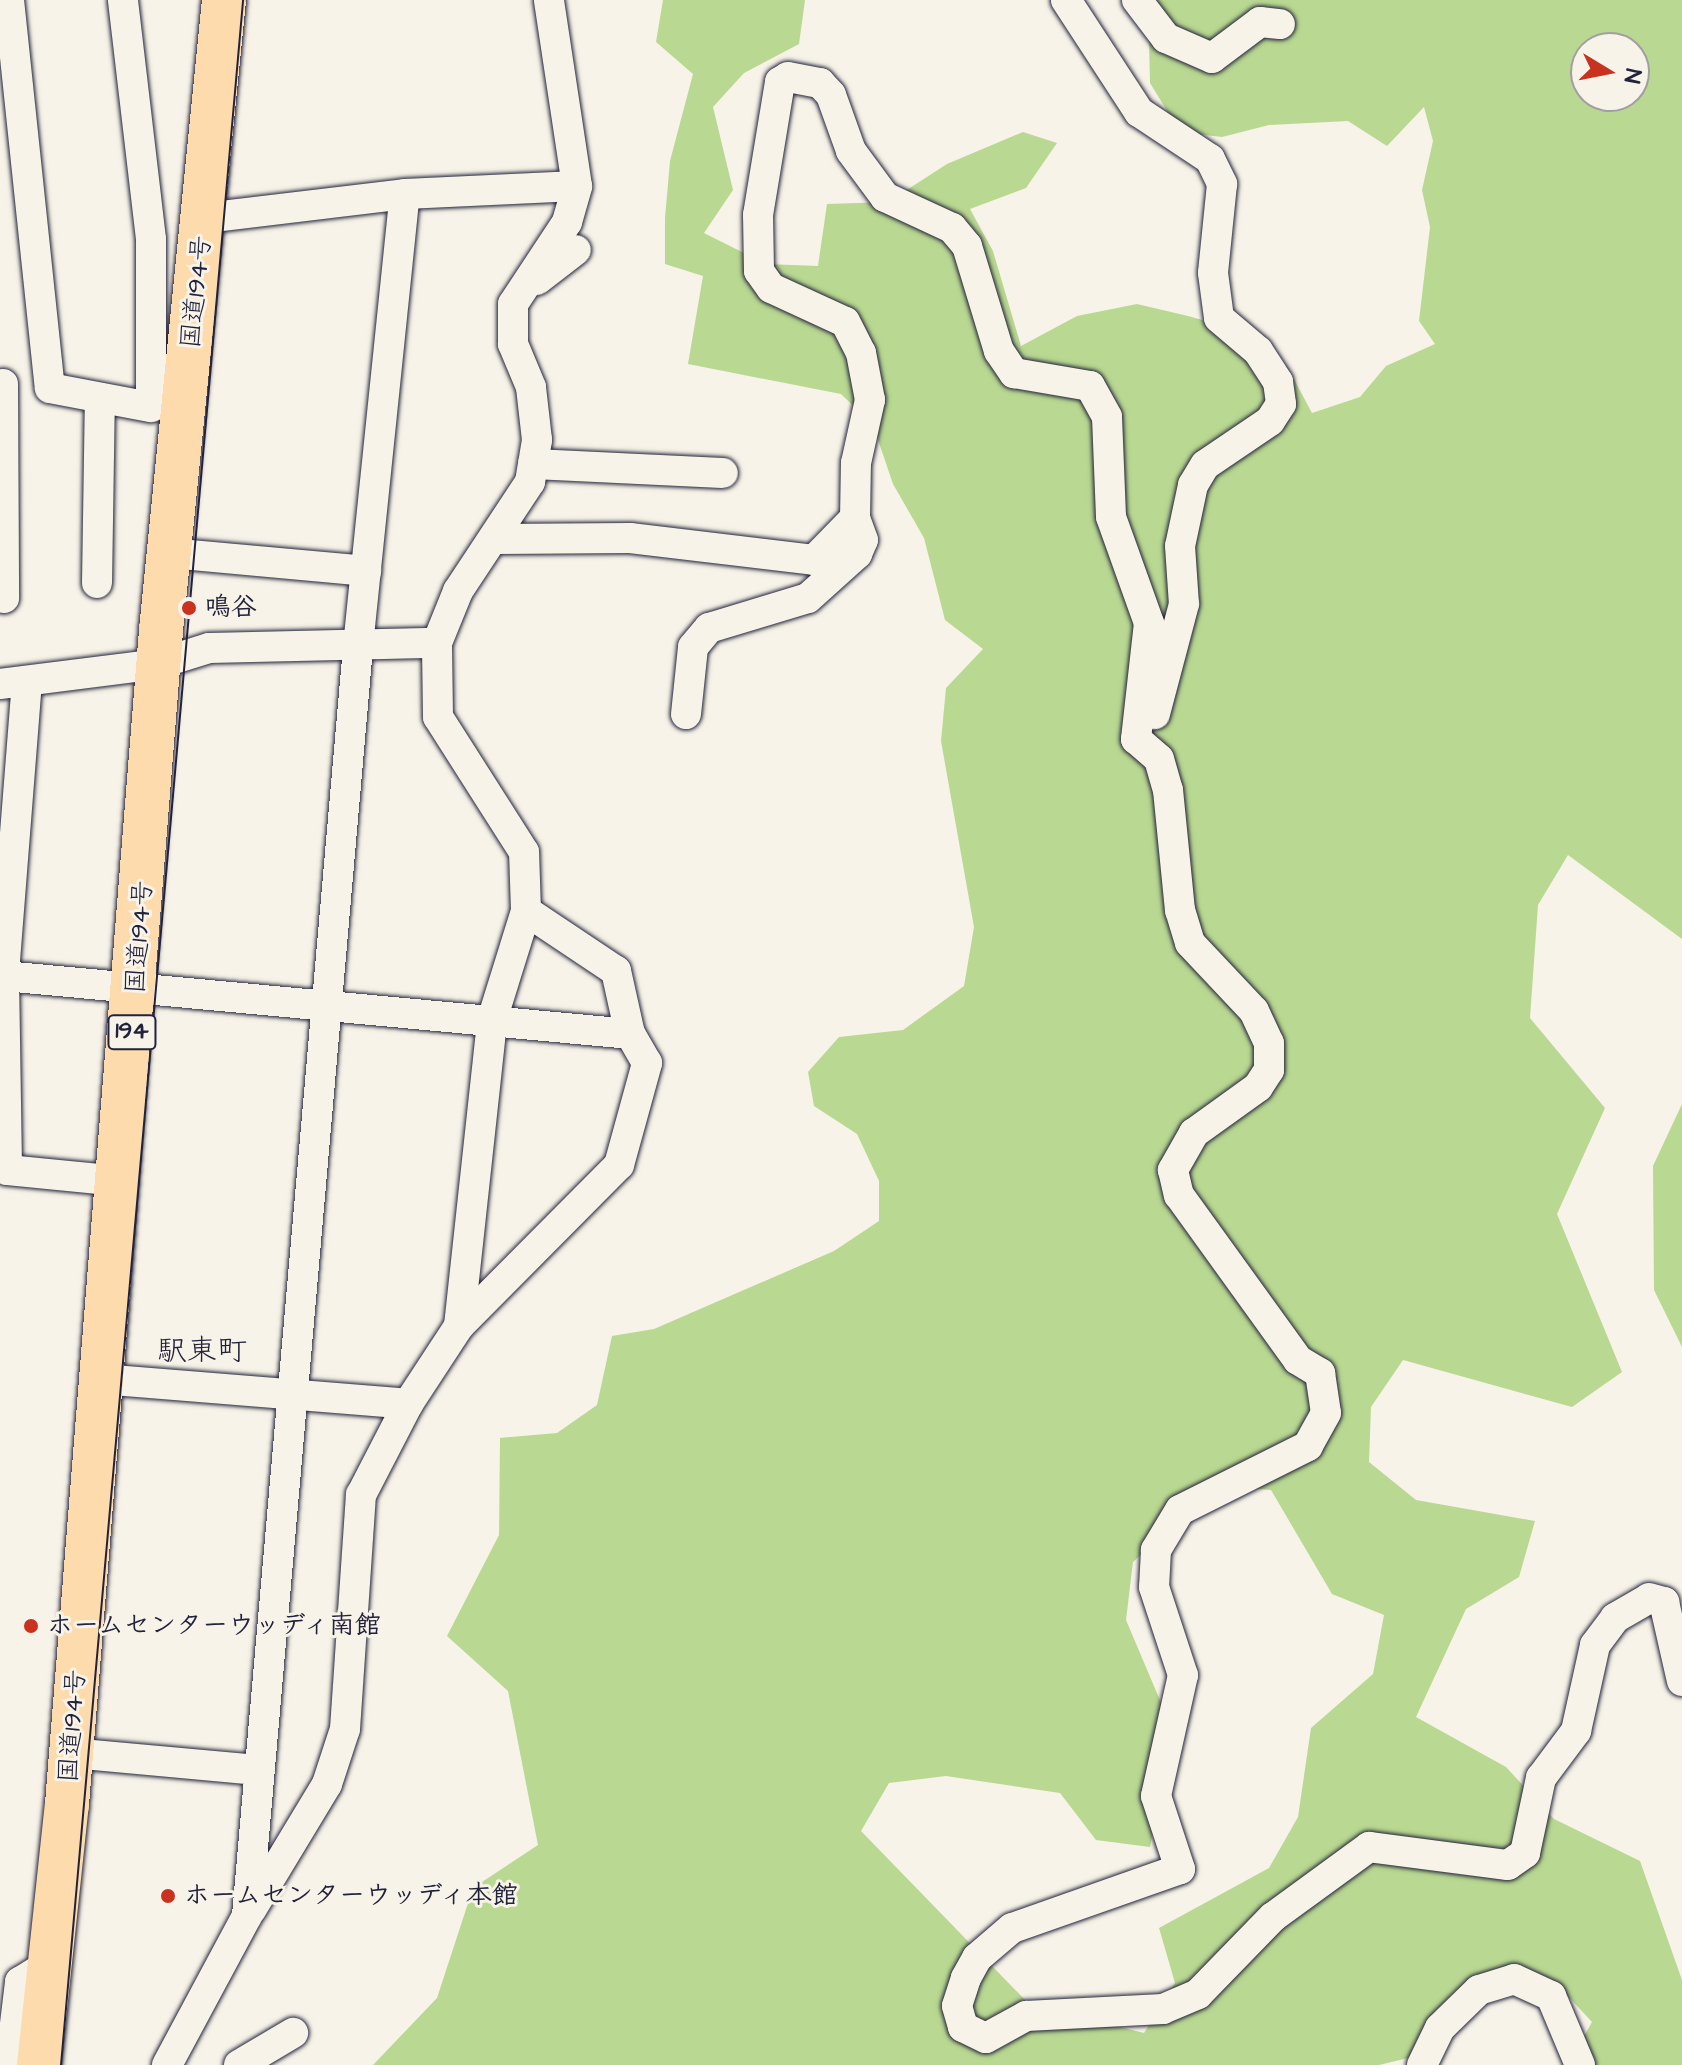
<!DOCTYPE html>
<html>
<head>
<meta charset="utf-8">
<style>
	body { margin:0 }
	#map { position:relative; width:1682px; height:2065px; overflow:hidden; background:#f7f3e8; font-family:"Architects Daughter","Klee One",sans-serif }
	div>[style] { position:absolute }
	.green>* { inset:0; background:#b9d891 }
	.roads { filter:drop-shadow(0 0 2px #22223b) drop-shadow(0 0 2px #22223b) }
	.minor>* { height:30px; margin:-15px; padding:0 15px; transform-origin:15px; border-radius:15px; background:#f7f3e8 }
	.highway>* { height:44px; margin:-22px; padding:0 22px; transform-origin:22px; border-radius:22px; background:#fddbac }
	.tram>* { height:2px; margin:-1px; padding:0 1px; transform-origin:1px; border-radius:1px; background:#22223b }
	.dots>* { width:22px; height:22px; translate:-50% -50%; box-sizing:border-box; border:4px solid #f7f3e8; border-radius:50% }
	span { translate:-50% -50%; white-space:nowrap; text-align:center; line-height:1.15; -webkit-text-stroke:6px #f7f3e8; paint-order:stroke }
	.shield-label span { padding:2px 6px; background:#f7f3e8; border:2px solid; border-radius:6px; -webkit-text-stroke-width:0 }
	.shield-label { font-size:24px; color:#22223b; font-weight:700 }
	.street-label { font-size:26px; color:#22223b }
	.poi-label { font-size:26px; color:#22223b; font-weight:700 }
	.left { translate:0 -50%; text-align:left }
	.quarter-label { font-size:30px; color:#22223b }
	.north { position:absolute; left:1570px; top:32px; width:80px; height:80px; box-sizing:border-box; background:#f7f3e8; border:2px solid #a29fa3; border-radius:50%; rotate:100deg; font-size:22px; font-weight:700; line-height:32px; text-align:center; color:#22223b }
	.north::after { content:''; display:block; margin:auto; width:28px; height:36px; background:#c8321e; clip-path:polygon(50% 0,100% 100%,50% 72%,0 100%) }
</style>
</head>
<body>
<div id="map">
	<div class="green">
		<div style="clip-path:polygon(evenodd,663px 0,805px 0,799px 44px,744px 73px,713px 107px,733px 190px,704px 233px,766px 264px,818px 266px,827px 204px,888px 202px,947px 164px,1023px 132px,1057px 143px,1026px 188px,970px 209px,993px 251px,1021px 346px,1077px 316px,1137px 304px,1188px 316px,1238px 330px,1287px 366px,1312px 413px,1360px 397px,1386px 366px,1435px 344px,1419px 321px,1430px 227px,1422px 190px,1433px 141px,1424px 107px,1387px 146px,1348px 121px,1269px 125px,1222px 137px,1180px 132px,1150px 83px,1148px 0,1682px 0,1682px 939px,1568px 855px,1538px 905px,1530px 1018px,1605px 1108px,1557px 1214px,1622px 1372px,1572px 1407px,1403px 1360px,1371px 1407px,1369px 1462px,1416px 1500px,1535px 1521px,1519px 1577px,1466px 1609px,1416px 1717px,1506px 1767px,1554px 1819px,1640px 1861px,1682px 1980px,1682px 2065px,1568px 2065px,1592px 2022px,1554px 1981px,1524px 1980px,1495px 1994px,1433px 2052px,1379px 2065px,373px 2065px,437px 1998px,473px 1888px,538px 1845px,508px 1691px,447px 1636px,499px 1535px,500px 1438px,557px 1433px,597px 1405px,612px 1336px,654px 1329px,834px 1251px,879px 1221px,879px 1181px,857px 1134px,814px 1106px,808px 1072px,839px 1037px,903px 1030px,964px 986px,974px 927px,941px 741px,946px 688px,983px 649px,945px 620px,924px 538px,893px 484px,873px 425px,841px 394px,688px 364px,703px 276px,665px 264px,665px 218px,670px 161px,693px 74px,656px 42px,663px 0,1586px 48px,1634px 48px,1634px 96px,1586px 96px,1586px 48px,663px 0,1216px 1486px,1271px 1490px,1332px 1594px,1384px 1615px,1373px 1674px,1311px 1728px,1298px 1817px,1269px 1868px,1159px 1928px,1175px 1983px,1144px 2033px,1029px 2004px,861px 1831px,889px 1783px,946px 1776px,1060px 1793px,1096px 1840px,1150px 1847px,1173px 1731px,1126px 1620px,1133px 1562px,1216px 1486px)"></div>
		<div style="clip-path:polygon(1682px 1104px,1682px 1347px,1654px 1290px,1653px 1166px)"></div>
	</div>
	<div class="roads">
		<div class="minor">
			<div style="left:9px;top:0;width:390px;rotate:84deg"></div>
			<div style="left:50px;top:388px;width:103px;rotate:10.7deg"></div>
			<div style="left:151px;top:407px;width:168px;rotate:-90deg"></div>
			<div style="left:151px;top:239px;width:241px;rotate:-96.7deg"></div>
			<div style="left:1066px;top:0;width:134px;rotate:56.9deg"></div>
			<div style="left:1139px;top:112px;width:85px;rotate:33.5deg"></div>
			<div style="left:1210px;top:159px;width:28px;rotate:64deg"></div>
			<div style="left:1222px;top:184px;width:89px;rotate:95.8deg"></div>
			<div style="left:1213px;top:273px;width:45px;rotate:82.4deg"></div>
			<div style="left:1219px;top:318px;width:51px;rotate:40.2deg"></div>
			<div style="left:1258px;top:351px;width:37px;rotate:57deg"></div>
			<div style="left:1278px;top:382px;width:22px;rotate:82deg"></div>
			<div style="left:1281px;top:404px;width:20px;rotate:123deg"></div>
			<div style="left:1270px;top:421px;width:78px;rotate:145.9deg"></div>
			<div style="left:1205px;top:465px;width:23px;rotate:121deg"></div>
			<div style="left:1193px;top:485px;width:62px;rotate:102deg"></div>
			<div style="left:1180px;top:546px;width:58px;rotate:86.1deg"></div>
			<div style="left:1184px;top:604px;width:114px;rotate:104.8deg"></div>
			<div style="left:1137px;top:0;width:48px;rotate:52.7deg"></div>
			<div style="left:1166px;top:38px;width:50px;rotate:23.5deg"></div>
			<div style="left:1212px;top:58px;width:60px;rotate:-36.9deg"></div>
			<div style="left:1260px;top:22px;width:20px;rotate:6deg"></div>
			<div style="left:205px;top:218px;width:201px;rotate:-6.8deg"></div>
			<div style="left:405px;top:194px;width:172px;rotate:-2.7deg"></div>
			<div style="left:537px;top:280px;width:49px;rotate:-37.6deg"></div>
			<div style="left:3px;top:384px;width:214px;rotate:89.7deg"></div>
			<div style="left:533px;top:464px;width:190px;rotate:2.7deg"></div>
			<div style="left:497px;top:539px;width:133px;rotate:-0.4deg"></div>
			<div style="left:630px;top:538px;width:185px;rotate:6.8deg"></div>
			<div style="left:814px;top:560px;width:59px;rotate:-45.7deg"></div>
			<div style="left:855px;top:518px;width:55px;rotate:-89deg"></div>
			<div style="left:856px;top:463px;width:65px;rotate:-77.5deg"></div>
			<div style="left:870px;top:400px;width:48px;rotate:-100.8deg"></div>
			<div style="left:861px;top:353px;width:35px;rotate:-117deg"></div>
			<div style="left:845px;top:322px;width:81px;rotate:-155.3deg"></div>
			<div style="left:771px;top:288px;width:21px;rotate:-125deg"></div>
			<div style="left:759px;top:271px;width:56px;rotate:-91deg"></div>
			<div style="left:758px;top:215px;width:135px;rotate:-80.6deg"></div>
			<div style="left:780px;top:82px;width:9px;rotate:-32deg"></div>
			<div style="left:788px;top:77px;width:33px;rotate:11deg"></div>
			<div style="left:820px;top:83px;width:16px;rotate:47deg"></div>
			<div style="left:831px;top:95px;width:59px;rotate:70.3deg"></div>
			<div style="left:851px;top:151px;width:57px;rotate:53.5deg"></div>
			<div style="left:885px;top:197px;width:74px;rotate:24.8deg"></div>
			<div style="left:952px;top:228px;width:23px;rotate:50deg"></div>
			<div style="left:967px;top:246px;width:110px;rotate:73.1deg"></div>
			<div style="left:999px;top:351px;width:27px;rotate:56deg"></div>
			<div style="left:1014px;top:373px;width:77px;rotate:9.7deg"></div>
			<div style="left:1090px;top:386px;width:35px;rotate:61deg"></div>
			<div style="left:1107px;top:417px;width:100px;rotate:87.7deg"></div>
			<div style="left:1111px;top:517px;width:113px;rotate:70.3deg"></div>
			<div style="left:1149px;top:623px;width:117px;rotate:96.4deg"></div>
			<div style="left:1136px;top:739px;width:30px;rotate:41deg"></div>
			<div style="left:1159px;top:759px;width:32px;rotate:74deg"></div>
			<div style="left:1168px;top:790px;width:121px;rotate:84.3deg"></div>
			<div style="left:1180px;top:910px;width:34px;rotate:73deg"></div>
			<div style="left:1190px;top:943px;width:93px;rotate:46.7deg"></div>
			<div style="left:1254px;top:1011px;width:35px;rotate:65deg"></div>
			<div style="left:1269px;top:1043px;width:27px;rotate:90deg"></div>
			<div style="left:1269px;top:1070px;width:20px;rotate:123deg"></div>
			<div style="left:1258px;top:1087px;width:79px;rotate:144.3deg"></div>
			<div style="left:1194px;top:1133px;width:43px;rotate:119.6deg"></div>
			<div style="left:1173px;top:1170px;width:26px;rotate:77deg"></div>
			<div style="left:1179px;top:1195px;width:203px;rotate:54.2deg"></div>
			<div style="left:1298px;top:1360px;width:26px;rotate:31deg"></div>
			<div style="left:1320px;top:1373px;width:40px;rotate:81.5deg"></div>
			<div style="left:1326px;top:1413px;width:38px;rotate:119deg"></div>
			<div style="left:1308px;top:1446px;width:143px;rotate:153.4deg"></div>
			<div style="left:1180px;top:1510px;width:47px;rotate:121deg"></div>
			<div style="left:1156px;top:1550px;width:37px;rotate:93deg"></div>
			<div style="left:1154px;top:1587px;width:93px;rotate:71.8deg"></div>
			<div style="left:1183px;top:1675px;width:124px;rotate:102.6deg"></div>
			<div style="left:1156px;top:1796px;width:77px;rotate:71.8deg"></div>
			<div style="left:1180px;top:1869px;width:178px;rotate:160.6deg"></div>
			<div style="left:1012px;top:1928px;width:46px;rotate:139.4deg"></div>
			<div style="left:977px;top:1958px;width:23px;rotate:119deg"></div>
			<div style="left:966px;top:1978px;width:29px;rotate:108deg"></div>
			<div style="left:957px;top:2006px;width:22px;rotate:74deg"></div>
			<div style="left:963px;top:2027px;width:25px;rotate:26deg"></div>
			<div style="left:986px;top:2038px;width:46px;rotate:-28.8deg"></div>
			<div style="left:1026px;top:2016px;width:137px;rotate:-2.9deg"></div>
			<div style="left:1163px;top:2009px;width:38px;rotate:-23deg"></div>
			<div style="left:1198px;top:1994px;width:107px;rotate:-45.8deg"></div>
			<div style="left:1273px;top:1917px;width:119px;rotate:-36.1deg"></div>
			<div style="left:1369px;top:1847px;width:140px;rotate:7.4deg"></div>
			<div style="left:1508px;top:1865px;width:21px;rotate:-35deg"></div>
			<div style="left:1525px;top:1853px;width:77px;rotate:-78deg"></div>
			<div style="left:1541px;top:1778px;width:59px;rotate:-53.3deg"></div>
			<div style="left:1576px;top:1731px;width:88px;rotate:-77.5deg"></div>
			<div style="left:1595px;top:1645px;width:34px;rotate:-53deg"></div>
			<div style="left:1615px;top:1618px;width:39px;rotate:-30deg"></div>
			<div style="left:1649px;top:1598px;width:16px;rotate:15deg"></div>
			<div style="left:1664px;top:1602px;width:81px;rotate:77.2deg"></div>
			<div style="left:169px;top:553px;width:198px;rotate:5.2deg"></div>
			<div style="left:97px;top:583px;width:185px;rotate:-89.1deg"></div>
			<div style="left:27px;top:681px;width:296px;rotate:94.5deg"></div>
			<div style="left:4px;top:976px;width:194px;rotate:89.1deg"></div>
			<div style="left:7px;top:1170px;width:113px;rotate:5.6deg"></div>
			<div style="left:0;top:684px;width:159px;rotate:-7.2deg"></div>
			<div style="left:158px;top:664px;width:53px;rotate:-17.4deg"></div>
			<div style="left:209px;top:648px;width:228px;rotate:-1.3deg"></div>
			<div style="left:686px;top:714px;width:67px;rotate:-84deg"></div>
			<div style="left:693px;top:647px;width:25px;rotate:-50deg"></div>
			<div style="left:709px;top:628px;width:103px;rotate:-16.9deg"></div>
			<div style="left:808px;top:598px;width:66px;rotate:-41.9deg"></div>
			<div style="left:857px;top:554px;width:15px;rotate:-67deg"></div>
			<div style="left:863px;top:540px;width:23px;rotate:-110deg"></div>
			<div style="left:4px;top:976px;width:629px;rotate:5.29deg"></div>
			<div style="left:459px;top:1326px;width:308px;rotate:-83.8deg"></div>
			<div style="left:492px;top:1020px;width:114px;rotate:-72.7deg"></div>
			<div style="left:100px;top:1379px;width:309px;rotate:4.6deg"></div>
			<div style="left:408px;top:1404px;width:93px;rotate:-56.8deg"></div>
			<div style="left:459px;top:1326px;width:227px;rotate:-45.2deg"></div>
			<div style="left:619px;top:1165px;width:106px;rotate:-74.6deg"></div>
			<div style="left:647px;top:1063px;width:34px;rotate:-120deg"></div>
			<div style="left:630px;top:1034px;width:65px;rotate:-102.5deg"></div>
			<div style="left:616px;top:971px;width:108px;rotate:-146.3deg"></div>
			<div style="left:526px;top:911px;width:59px;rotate:-91.9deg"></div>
			<div style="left:524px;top:852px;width:160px;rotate:-122.5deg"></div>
			<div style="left:438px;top:717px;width:74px;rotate:-90.8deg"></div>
			<div style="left:437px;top:643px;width:56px;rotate:-68deg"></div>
			<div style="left:458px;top:591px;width:131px;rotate:-56.6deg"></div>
			<div style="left:530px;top:482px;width:43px;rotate:-80.5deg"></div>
			<div style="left:537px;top:440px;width:53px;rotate:-96.5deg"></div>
			<div style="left:531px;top:387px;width:47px;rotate:-112.7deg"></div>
			<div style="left:513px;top:344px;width:40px;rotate:-90deg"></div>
			<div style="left:513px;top:304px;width:98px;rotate:-56.6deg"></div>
			<div style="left:567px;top:222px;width:37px;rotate:-74deg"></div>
			<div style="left:577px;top:186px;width:188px;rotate:-98.6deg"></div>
			<div style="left:71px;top:1753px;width:189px;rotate:5.2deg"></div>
			<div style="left:251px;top:1910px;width:147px;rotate:-58.9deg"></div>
			<div style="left:327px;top:1784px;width:58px;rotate:-71.9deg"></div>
			<div style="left:345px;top:1729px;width:235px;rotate:-86.1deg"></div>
			<div style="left:361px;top:1495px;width:102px;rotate:-62.7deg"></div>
			<div style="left:10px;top:2065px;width:84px;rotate:-83.1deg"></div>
			<div style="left:20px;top:1982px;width:36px;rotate:-32deg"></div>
			<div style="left:167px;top:2065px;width:169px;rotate:-61.8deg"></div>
			<div style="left:247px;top:1916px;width:1275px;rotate:-85deg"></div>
			<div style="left:358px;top:646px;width:454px;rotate:-84.1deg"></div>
			<div style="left:239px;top:2065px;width:63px;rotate:-30.7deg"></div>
			<div style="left:1422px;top:2065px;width:41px;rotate:-64.1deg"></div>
			<div style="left:1440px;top:2028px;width:54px;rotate:-44.3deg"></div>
			<div style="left:1479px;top:1990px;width:37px;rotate:-17deg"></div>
			<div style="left:1514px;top:1979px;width:41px;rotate:24.7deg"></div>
			<div style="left:1551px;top:1996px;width:75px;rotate:67.2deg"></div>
		</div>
		<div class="highway">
			<div style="left:39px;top:2065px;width:262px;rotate:-83.9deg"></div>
			<div style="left:67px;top:1804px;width:1178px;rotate:-85.42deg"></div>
			<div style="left:161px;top:630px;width:633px;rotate:-84.29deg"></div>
		</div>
	</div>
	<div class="tram">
		<div style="left:61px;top:2065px;width:2073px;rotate:-84.96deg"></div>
	</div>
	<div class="dots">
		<div style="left:189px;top:608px;background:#c8321e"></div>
		<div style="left:31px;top:1626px;background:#c8321e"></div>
		<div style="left:168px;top:1896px;background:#c8321e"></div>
	</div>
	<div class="shield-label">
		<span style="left:132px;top:1032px">194</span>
	</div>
	<div class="street-label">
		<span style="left:197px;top:292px;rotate:-84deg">国道194号</span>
		<span style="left:140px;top:937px;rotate:-86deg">国道194号</span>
		<span style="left:73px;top:1726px;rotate:-86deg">国道194号</span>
	</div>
	<div class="poi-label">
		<span class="left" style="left:205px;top:608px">鳴谷</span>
		<span class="left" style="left:47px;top:1626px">ホームセンターウッディ南館</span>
		<span class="left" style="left:184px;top:1896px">ホームセンターウッディ本館</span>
	</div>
	<div class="quarter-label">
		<span style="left:202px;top:1351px">駅東町</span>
	</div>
	<div class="north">N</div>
</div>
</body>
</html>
